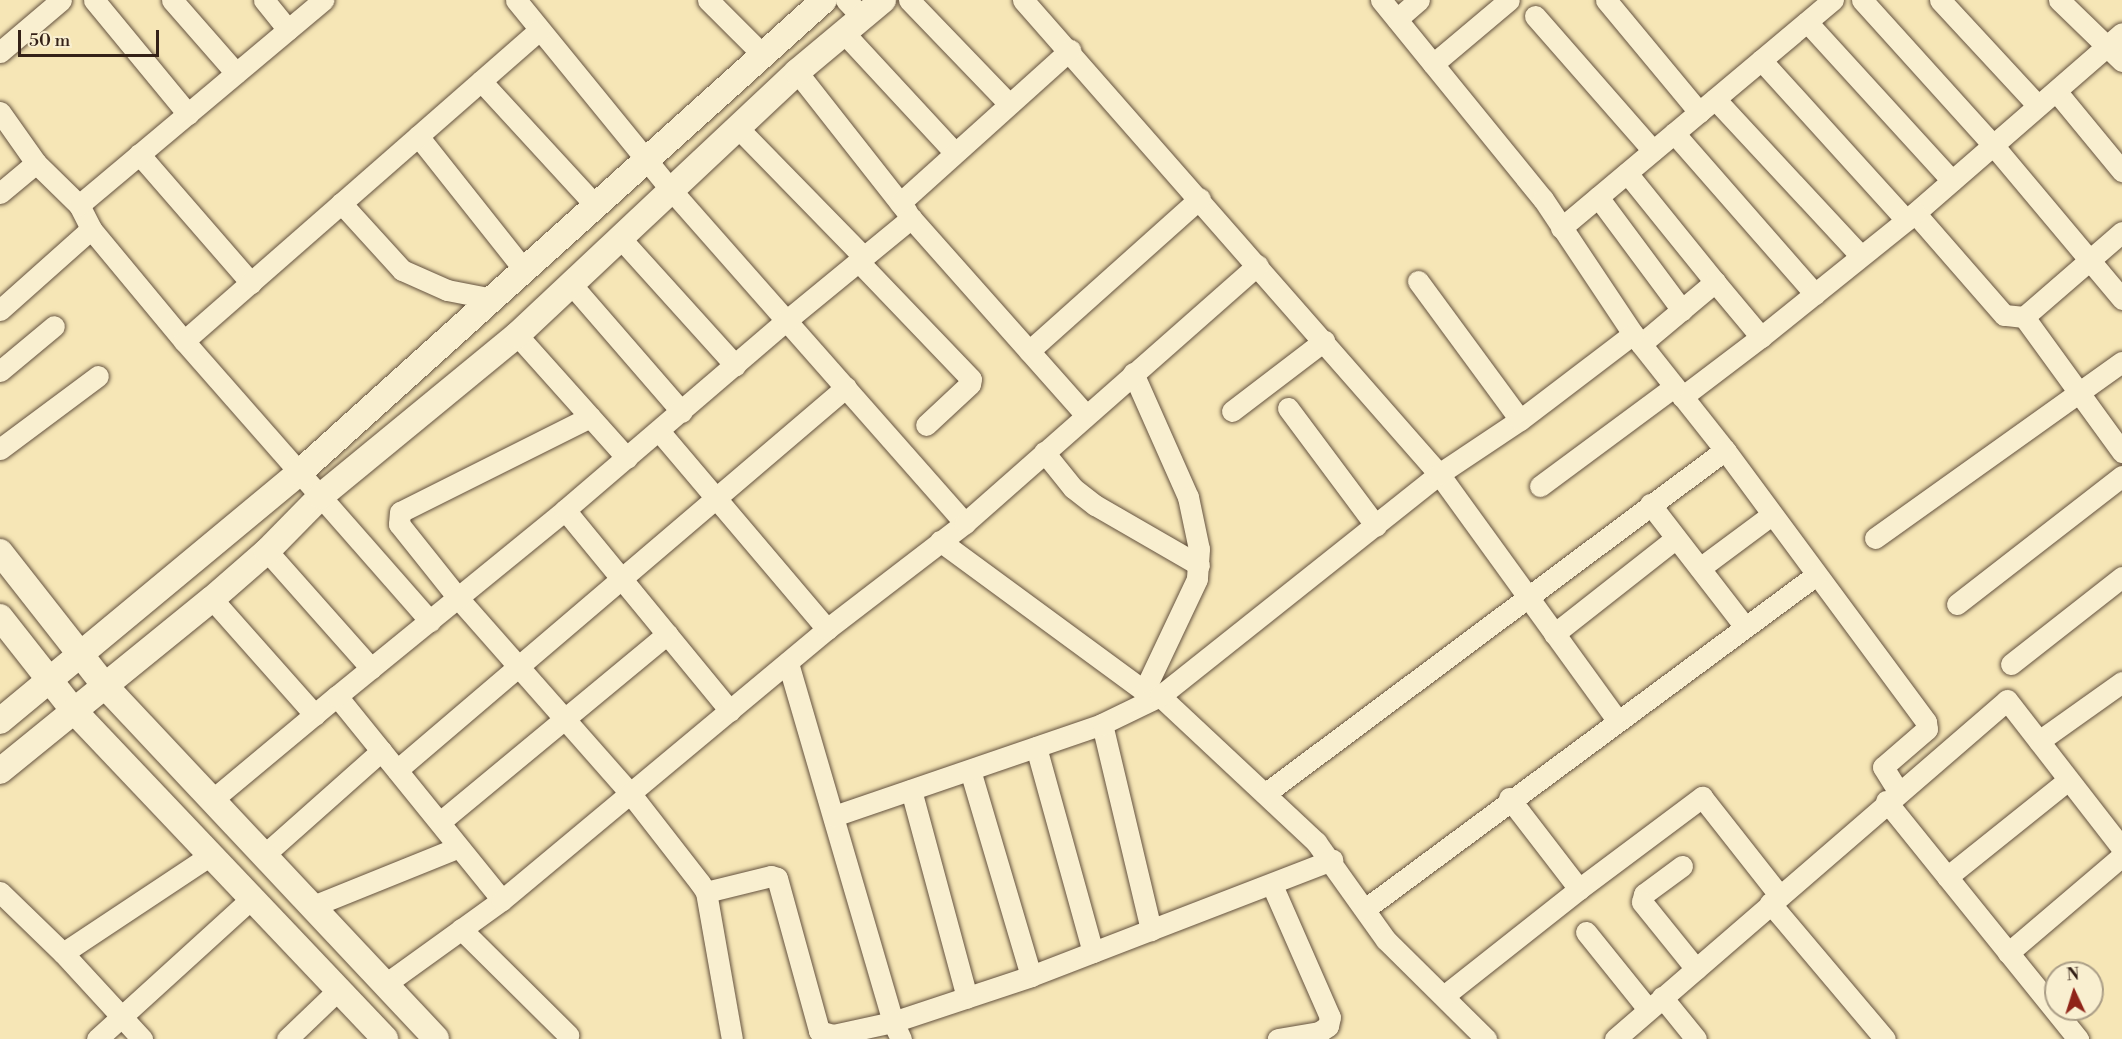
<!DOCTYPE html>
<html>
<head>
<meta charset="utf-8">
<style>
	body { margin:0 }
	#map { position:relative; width:2122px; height:1039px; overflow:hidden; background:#f6e6b6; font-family:"Libre Bodoni",serif }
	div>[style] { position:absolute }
	.roads { filter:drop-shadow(0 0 2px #64523f) drop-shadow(0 0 2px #64523f) }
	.minor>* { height:21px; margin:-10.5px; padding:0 10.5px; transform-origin:10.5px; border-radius:10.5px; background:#f9efd0 }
	.tertiary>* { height:26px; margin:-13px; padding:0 13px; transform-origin:13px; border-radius:13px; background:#f9efd0 }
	span { translate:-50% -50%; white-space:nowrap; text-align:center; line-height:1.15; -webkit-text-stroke:4.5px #f9efd0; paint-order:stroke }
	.north { position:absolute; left:2044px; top:961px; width:60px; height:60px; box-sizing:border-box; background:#f9efd0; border:2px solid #aa9d86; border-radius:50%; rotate:356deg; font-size:16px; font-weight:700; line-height:24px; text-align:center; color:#342117 }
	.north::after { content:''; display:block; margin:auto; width:21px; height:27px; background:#8f2418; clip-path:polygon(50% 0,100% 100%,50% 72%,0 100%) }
	.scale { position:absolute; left:18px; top:30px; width:141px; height:27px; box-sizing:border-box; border:3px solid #342117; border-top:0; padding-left:8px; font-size:18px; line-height:21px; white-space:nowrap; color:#342117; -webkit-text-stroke:4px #f9efd0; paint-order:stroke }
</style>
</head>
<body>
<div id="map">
	<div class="roads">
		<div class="minor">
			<div style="left:94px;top:0;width:148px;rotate:50.5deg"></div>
			<div style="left:172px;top:0;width:97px;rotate:48.8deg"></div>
			<div style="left:264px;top:0;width:38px;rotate:51deg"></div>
			<div style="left:516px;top:0;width:247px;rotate:50.8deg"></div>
			<div style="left:672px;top:191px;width:443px;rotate:48.6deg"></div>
			<div style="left:708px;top:0;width:78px;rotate:45deg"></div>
			<div style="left:846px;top:0;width:25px;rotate:47deg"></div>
			<div style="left:909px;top:0;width:144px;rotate:46.1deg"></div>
			<div style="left:1023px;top:0;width:631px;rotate:48.73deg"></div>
			<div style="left:1439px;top:474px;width:304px;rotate:54.1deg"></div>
			<div style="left:1381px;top:0;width:257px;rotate:50.9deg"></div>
			<div style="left:1543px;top:199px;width:162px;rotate:56.3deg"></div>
			<div style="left:1633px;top:334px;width:148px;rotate:51.6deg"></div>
			<div style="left:1725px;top:450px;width:338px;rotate:53.5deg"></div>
			<div style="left:1926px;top:722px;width:7px;rotate:82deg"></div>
			<div style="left:1927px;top:729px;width:58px;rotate:139.2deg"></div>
			<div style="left:1883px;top:767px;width:28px;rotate:58deg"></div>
			<div style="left:1606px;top:0;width:146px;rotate:50.3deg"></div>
			<div style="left:1862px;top:0;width:195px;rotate:47.9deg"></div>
			<div style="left:1993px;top:145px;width:201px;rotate:50deg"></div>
			<div style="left:1940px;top:0;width:144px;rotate:47.2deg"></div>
			<div style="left:2059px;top:0;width:88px;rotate:44.1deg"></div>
			<div style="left:1535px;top:16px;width:179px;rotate:48.8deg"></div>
			<div style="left:1397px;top:19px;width:29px;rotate:-41deg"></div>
			<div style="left:1807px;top:22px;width:215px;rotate:47.6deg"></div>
			<div style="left:844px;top:33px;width:163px;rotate:47.2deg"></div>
			<div style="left:0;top:52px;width:80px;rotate:-40.4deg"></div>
			<div style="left:1761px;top:60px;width:216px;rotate:47.8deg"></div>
			<div style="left:1433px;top:64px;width:99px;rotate:-40.1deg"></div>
			<div style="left:797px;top:72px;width:178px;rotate:51.8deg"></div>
			<div style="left:481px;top:81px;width:168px;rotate:47.4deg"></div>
			<div style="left:2056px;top:91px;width:104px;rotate:50.5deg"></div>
			<div style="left:1715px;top:99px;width:214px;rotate:47.1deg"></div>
			<div style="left:0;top:112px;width:62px;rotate:54.8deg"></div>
			<div style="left:36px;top:163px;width:60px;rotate:44.3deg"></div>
			<div style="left:79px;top:205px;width:27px;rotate:63deg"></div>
			<div style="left:91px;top:229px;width:146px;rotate:50.3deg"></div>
			<div style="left:184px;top:341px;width:373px;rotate:48.7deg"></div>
			<div style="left:738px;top:128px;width:180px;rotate:45.7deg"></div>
			<div style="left:1674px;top:133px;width:214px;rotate:48.8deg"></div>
			<div style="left:418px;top:136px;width:172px;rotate:51.6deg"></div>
			<div style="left:139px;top:154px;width:171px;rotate:49deg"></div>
			<div style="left:1627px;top:173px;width:140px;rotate:51.1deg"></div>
			<div style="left:0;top:193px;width:47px;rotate:-39.8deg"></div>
			<div style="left:1598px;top:197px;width:141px;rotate:53.4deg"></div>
			<div style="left:341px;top:203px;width:91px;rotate:47.7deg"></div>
			<div style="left:402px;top:270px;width:49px;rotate:24deg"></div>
			<div style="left:447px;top:290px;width:47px;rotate:11.1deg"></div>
			<div style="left:900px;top:203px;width:229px;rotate:-42deg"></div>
			<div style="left:79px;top:205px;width:319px;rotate:-40deg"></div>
			<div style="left:1561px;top:228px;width:355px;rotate:-40deg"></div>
			<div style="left:2122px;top:232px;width:130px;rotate:139.1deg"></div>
			<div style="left:2024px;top:317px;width:167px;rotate:54deg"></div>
			<div style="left:622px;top:240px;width:169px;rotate:47.9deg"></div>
			<div style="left:858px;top:261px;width:163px;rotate:46.2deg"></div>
			<div style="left:971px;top:379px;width:5px;rotate:101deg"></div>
			<div style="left:970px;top:384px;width:60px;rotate:137deg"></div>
			<div style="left:1418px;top:281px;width:172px;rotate:53.7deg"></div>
			<div style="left:571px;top:284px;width:169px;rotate:49.1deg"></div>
			<div style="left:0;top:310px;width:122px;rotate:-41.7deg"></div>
			<div style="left:2024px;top:317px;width:20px;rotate:-174deg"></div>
			<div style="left:2004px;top:315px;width:135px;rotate:-131.1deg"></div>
			<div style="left:1915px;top:213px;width:274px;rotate:-41deg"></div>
			<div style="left:517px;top:335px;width:165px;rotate:48.2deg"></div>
			<div style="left:1761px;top:337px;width:198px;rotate:-38.8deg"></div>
			<div style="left:184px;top:341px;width:472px;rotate:-41.2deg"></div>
			<div style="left:1641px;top:344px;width:97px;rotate:-40deg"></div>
			<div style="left:1715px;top:282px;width:72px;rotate:50.1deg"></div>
			<div style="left:1761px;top:337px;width:99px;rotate:142.8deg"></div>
			<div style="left:1029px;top:351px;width:229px;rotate:-41.8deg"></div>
			<div style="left:0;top:371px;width:70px;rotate:-39.8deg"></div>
			<div style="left:1133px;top:373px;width:136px;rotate:66.1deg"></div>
			<div style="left:1188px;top:497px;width:53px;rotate:78.1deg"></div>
			<div style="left:1199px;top:549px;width:30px;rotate:94deg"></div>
			<div style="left:1197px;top:579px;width:124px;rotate:115.3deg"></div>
			<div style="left:1288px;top:408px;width:147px;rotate:53.3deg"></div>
			<div style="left:1232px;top:411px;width:116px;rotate:-37.3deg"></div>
			<div style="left:590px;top:417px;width:212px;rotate:153.4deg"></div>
			<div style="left:400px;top:512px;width:12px;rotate:95deg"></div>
			<div style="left:399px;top:524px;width:95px;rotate:51.4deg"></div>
			<div style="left:458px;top:598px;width:260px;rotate:48.6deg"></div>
			<div style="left:630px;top:793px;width:114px;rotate:52.1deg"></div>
			<div style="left:700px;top:883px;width:11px;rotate:56deg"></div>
			<div style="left:706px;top:892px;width:149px;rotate:80deg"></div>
			<div style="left:659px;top:431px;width:260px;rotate:49.7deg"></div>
			<div style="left:0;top:449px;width:122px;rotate:-36.7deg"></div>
			<div style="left:1044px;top:452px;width:46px;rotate:51.1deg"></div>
			<div style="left:1073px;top:488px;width:28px;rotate:38deg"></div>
			<div style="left:1095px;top:505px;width:120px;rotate:30deg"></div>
			<div style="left:1540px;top:486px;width:167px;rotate:-36.5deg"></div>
			<div style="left:1650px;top:504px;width:155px;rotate:52.3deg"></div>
			<div style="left:565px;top:510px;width:260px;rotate:50.6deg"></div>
			<div style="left:1875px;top:538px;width:303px;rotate:-35.5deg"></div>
			<div style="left:940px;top:541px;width:253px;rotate:36.3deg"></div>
			<div style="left:1144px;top:691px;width:17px;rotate:17deg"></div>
			<div style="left:1160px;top:696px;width:214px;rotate:43.1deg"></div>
			<div style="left:1316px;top:842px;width:120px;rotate:54.5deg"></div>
			<div style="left:1386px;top:940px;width:141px;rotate:44.7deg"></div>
			<div style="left:267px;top:551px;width:157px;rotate:48.4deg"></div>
			<div style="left:1700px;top:568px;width:87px;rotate:-36.6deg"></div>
			<div style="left:212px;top:599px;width:155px;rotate:48.4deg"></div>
			<div style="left:1957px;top:604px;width:209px;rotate:-37.8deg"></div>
			<div style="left:1554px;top:634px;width:155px;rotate:-38.2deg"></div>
			<div style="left:788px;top:663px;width:374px;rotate:73.7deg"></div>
			<div style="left:893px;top:1022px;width:145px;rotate:-18.4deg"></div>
			<div style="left:1031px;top:976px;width:323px;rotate:-21.1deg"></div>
			<div style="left:2011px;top:664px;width:141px;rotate:-38.1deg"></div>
			<div style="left:1102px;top:724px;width:212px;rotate:76.6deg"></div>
			<div style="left:2039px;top:741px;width:102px;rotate:-35.4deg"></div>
			<div style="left:1036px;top:747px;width:213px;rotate:74.5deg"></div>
			<div style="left:397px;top:770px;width:590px;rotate:-40.46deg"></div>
			<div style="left:970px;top:770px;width:215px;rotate:73.5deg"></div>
			<div style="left:911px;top:790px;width:215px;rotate:74.9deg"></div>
			<div style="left:1266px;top:793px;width:573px;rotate:-36.77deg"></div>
			<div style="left:1509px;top:798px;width:115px;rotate:52.4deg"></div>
			<div style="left:1579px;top:889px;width:154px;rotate:-36.8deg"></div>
			<div style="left:1702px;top:797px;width:125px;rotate:51.8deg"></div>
			<div style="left:212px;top:800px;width:163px;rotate:-39.8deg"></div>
			<div style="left:1886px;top:801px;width:306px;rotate:51.1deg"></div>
			<div style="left:834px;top:816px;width:283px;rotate:-18.9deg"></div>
			<div style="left:1102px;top:724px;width:64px;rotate:-25.8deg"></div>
			<div style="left:1160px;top:696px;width:357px;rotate:-38.5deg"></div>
			<div style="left:1439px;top:474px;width:97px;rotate:-33.7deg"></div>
			<div style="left:1520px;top:420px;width:142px;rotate:-37.3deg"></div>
			<div style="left:440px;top:822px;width:295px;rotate:-39.6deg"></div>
			<div style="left:264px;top:855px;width:157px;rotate:-41.6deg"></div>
			<div style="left:1682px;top:866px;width:47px;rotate:143.6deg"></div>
			<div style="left:1644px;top:894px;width:8px;rotate:104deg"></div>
			<div style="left:1642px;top:902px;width:86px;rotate:51.1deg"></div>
			<div style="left:1947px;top:877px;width:155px;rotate:-38.7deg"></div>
			<div style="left:1272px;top:885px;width:144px;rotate:66.3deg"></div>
			<div style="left:1330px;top:1017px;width:9px;rotate:103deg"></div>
			<div style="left:1328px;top:1026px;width:11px;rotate:146deg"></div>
			<div style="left:1319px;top:1032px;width:42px;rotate:170.3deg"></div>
			<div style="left:0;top:892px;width:88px;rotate:44.1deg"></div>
			<div style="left:63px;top:953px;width:175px;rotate:-33.6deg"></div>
			<div style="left:706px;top:892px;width:67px;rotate:-13.8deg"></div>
			<div style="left:771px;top:876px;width:6px;rotate:18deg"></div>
			<div style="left:777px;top:878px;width:159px;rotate:74.6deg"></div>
			<div style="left:819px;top:1031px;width:15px;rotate:16deg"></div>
			<div style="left:833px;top:1035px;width:61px;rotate:-12.2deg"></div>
			<div style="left:893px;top:1022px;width:19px;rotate:65deg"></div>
			<div style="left:502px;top:900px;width:262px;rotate:-129deg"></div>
			<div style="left:337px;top:696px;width:294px;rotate:-39.2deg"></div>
			<div style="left:565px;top:510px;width:292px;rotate:-40.6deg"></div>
			<div style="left:787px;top:320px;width:161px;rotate:-39.4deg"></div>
			<div style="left:911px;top:218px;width:262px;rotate:48.4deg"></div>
			<div style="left:1770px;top:903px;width:178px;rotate:49.8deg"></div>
			<div style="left:313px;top:906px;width:157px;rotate:-22deg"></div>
			<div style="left:1365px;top:909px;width:561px;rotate:-36.52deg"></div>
			<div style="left:461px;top:929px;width:151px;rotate:44.7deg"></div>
			<div style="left:1586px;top:932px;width:99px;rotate:51.2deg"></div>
			<div style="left:63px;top:953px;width:117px;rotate:47.4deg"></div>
			<div style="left:2008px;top:953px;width:150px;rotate:-40.4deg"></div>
			<div style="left:384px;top:985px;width:145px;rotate:-35.8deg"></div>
			<div style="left:502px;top:900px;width:423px;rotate:-39.8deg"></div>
			<div style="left:827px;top:629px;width:174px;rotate:-37.5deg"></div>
			<div style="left:965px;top:523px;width:390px;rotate:-41.4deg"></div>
			<div style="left:1445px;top:995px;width:171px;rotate:-38.3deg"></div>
			<div style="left:1662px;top:997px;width:54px;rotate:51deg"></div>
			<div style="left:97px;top:1039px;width:207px;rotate:-42.3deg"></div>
			<div style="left:287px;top:1039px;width:69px;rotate:-43.8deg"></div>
			<div style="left:1615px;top:1039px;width:518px;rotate:-40.85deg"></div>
			<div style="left:2007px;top:700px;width:187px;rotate:52.2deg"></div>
		</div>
		<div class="tertiary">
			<div style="left:0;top:552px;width:172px;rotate:51.9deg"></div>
			<div style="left:106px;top:687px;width:482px;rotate:46.8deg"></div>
			<div style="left:0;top:617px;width:120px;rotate:51.8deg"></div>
			<div style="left:74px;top:711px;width:452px;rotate:46.5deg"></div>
			<div style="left:0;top:721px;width:390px;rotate:-39.7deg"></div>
			<div style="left:300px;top:472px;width:705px;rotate:-42.01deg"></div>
			<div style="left:0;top:771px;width:273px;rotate:-39.1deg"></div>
			<div style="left:212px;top:599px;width:73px;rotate:-41.1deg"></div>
			<div style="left:267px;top:551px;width:77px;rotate:-45.5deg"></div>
			<div style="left:321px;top:496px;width:254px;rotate:-39.4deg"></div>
			<div style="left:517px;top:335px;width:384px;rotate:-43.2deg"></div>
			<div style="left:797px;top:72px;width:112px;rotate:-39.9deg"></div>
		</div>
	</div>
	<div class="north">N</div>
	<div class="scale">50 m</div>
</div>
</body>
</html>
